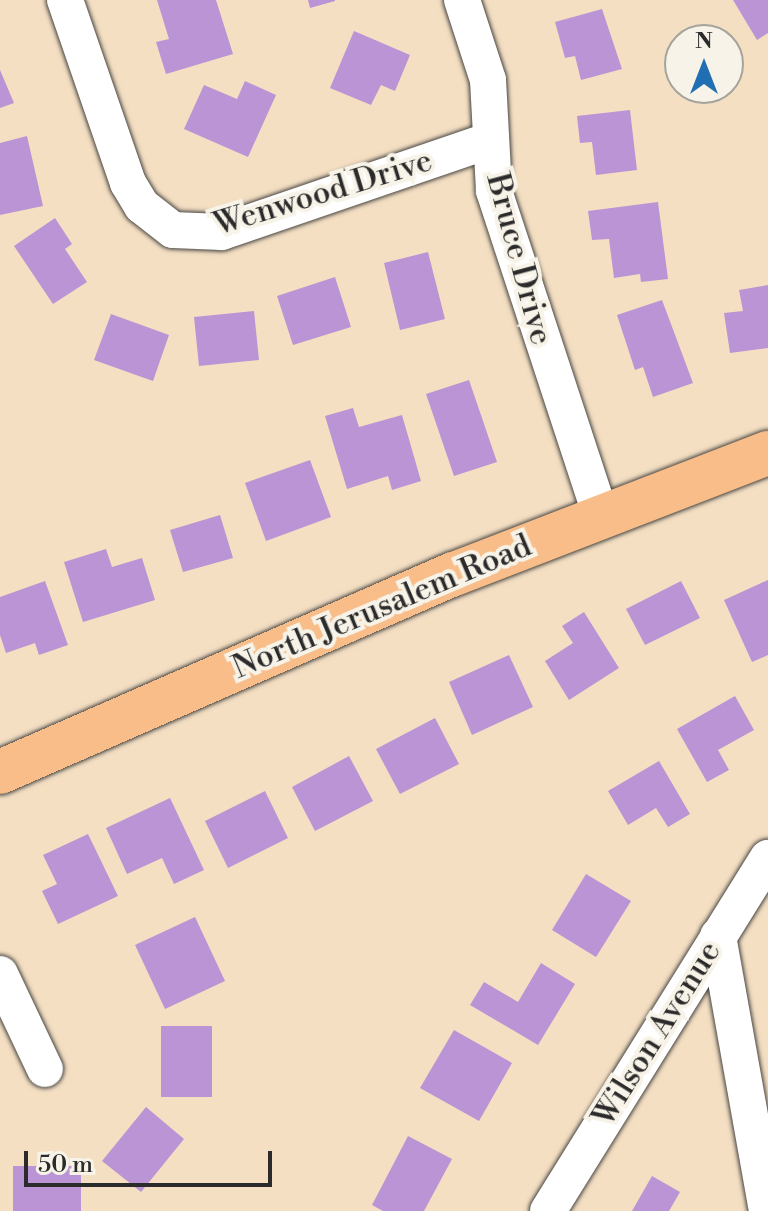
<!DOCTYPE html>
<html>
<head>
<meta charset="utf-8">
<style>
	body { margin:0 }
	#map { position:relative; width:768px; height:1211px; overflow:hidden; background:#f4dfc3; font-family:"Libre Bodoni",serif }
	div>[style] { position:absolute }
	.building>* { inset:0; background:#ba94d5 }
	.roads { filter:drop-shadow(0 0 2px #494642) drop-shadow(0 0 2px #494642) }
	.minor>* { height:36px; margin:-18px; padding:0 18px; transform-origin:18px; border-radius:18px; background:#fff }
	.major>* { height:44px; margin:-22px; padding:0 22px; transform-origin:22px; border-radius:22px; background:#f8bd88 }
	span { translate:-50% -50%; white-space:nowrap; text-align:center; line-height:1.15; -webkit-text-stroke:8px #f7f3e8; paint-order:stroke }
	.street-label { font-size:32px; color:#2b2b2b }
	.north { position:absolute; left:664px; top:24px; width:80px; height:80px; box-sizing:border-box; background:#f7f3e8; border:2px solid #a5a39c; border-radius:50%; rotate:0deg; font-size:22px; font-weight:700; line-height:32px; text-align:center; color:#2b2b2b }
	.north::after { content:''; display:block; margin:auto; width:28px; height:36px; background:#1f6fb2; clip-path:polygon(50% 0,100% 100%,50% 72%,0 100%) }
	.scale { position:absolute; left:24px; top:1151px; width:248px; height:36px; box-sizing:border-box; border:4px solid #2b2b2b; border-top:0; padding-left:10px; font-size:24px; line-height:28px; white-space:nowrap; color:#2b2b2b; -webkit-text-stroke:6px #f7f3e8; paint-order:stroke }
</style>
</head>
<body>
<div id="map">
	<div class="building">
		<div style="clip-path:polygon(157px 0,216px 0,233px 54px,166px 74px,156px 42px,169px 39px)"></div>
		<div style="clip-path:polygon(308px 0,335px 0,335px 1px,310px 8px)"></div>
		<div style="clip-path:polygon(733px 0,768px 0,768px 33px,757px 40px)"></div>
		<div style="clip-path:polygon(602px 9px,622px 69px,581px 80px,575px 56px,565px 58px,555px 22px)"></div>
		<div style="clip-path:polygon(354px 31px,410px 55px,395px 91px,381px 85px,371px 105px,330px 88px)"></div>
		<div style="clip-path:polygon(0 70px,14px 103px,0 108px)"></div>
		<div style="clip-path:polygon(245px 81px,276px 95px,248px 157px,184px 129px,204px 85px,237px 99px)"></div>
		<div style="clip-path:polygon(630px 110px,637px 170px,596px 175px,592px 142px,580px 143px,577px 116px)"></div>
		<div style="clip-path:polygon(27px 136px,43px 206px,0 215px,0 143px)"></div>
		<div style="clip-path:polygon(658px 202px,668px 279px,641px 282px,640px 274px,614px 278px,609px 239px,592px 240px,588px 211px)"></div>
		<div style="clip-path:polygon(55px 218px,72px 244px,65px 249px,87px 282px,53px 304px,14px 246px)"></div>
		<div style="clip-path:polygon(428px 252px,445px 319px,400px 330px,384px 263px)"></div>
		<div style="clip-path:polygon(335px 277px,351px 327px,293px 345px,277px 296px)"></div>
		<div style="clip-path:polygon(768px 285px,768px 348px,730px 353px,724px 313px,743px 311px,739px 290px)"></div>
		<div style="clip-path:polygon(662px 300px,693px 383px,653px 397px,643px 367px,635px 370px,617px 315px)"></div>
		<div style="clip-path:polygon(254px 311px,259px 360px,199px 366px,194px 317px)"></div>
		<div style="clip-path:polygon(111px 314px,169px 335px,153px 381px,94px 360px)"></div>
		<div style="clip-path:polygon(469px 380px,497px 462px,454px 476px,426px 394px)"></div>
		<div style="clip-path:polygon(353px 408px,359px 427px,402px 415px,421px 481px,392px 490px,388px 476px,347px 489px,325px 416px)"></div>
		<div style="clip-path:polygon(310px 460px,331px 517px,266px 541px,245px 483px)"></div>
		<div style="clip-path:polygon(220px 515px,233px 558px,183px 572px,170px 530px)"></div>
		<div style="clip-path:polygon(106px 549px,112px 567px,142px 558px,155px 600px,83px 622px,64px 562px)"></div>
		<div style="clip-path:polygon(768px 580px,768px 655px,752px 662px,724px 600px)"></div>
		<div style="clip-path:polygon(45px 581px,68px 645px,39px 655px,35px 643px,6px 653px,0 635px,0 597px)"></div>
		<div style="clip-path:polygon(681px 581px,700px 618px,645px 645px,626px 609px)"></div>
		<div style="clip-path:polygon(584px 612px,619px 668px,569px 700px,545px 661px,573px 643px,562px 626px)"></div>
		<div style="clip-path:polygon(509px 655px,533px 707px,472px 735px,449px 682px)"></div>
		<div style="clip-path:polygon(735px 696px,754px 730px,718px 750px,729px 770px,707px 782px,677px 729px)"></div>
		<div style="clip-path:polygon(435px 718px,459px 764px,400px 794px,376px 749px)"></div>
		<div style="clip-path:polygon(349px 756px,373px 801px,315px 831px,292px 787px)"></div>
		<div style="clip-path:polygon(659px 761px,690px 814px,668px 827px,656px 808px,628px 825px,608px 791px)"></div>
		<div style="clip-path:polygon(265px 791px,288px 838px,228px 868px,205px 821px)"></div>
		<div style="clip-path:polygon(170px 798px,204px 870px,174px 884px,162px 858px,127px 874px,106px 828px)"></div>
		<div style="clip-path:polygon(88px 834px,118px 896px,58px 924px,42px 891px,57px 884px,43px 855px)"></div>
		<div style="clip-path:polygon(586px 874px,631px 901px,596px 957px,552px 930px)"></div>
		<div style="clip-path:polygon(195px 917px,225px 981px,165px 1009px,135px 945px)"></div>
		<div style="clip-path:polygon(541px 963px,575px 984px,538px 1045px,470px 1005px,484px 982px,518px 1002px)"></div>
		<div style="clip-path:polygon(161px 1026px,212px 1026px,212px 1097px,161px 1097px)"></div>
		<div style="clip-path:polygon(454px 1030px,512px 1063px,479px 1121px,420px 1088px)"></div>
		<div style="clip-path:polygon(146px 1107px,184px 1139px,141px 1192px,102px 1161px)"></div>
		<div style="clip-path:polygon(408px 1136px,452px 1159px,424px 1211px,383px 1211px,372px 1205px)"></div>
		<div style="clip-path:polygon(13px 1166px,81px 1166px,81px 1211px,13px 1211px)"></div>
		<div style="clip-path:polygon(652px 1176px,680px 1192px,669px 1211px,632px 1211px)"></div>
	</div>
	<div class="roads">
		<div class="minor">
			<div style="left:65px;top:0;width:194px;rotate:71deg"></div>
			<div style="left:128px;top:183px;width:27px;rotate:59deg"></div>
			<div style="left:142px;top:206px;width:39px;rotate:38deg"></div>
			<div style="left:173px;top:230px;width:49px;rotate:2.3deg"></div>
			<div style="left:222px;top:232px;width:283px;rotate:-18.9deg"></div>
			<div style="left:462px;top:0;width:84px;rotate:72deg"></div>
			<div style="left:488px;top:80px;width:111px;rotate:86.9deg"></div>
			<div style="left:494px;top:191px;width:340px;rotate:71.8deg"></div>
			<div style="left:718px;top:936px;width:279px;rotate:79.9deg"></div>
			<div style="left:0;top:974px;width:105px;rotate:64.7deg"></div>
			<div style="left:548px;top:1211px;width:416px;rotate:-58.1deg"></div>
		</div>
		<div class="major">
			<div style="left:0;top:772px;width:495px;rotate:-23.6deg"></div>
			<div style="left:454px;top:574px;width:337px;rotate:-21.1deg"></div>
		</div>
	</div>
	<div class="street-label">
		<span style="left:323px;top:193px;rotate:-17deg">Wenwood Drive</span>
		<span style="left:519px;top:259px;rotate:75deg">Bruce Drive</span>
		<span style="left:382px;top:607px;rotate:-23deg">North Jerusalem Road</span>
		<span style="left:657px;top:1034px;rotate:-58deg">Wilson Avenue</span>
	</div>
	<div class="north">N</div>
	<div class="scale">50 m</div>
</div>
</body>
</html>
